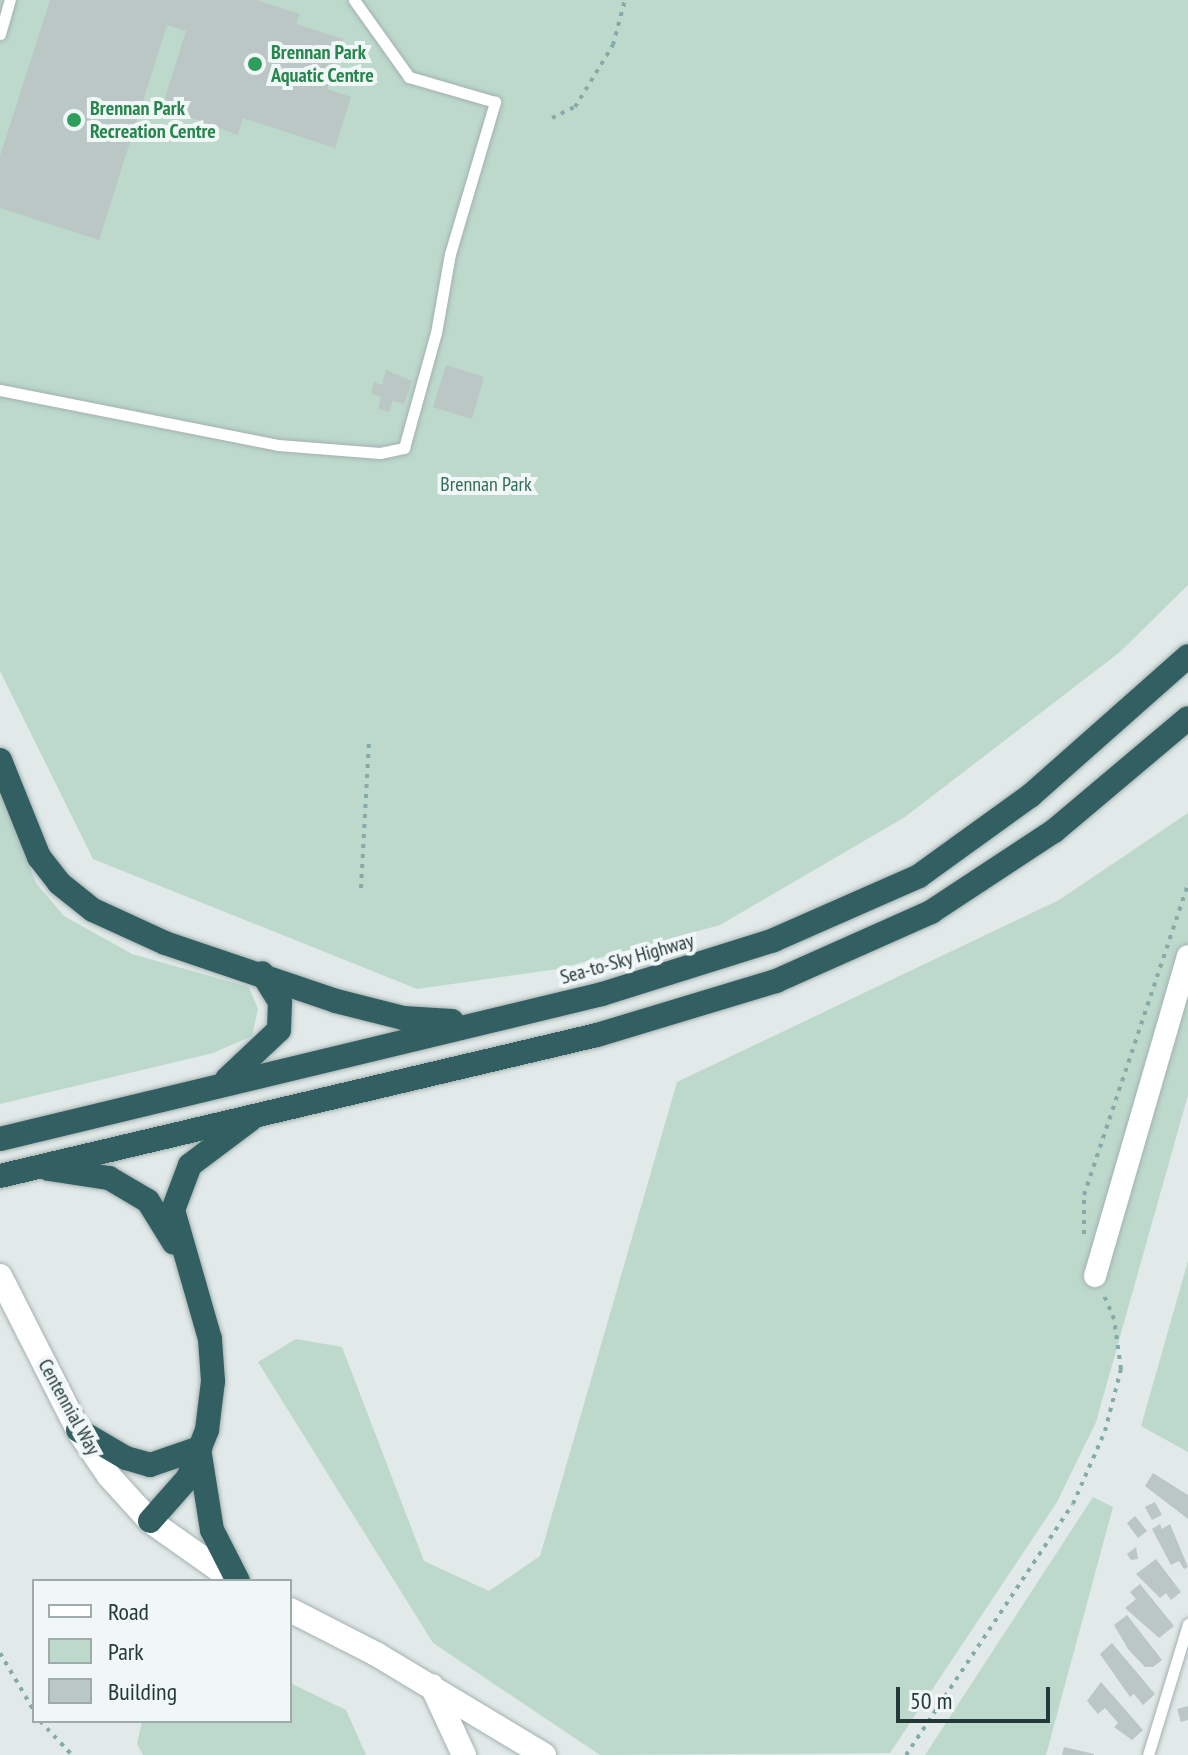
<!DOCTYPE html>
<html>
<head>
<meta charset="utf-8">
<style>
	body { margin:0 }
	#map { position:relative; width:1188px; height:1755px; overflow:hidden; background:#e1eae8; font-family:"PT Sans Narrow",sans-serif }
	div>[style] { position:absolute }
	.green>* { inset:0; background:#bcd9cc }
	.building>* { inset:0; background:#bac7c5 }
	.path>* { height:4px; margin-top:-2px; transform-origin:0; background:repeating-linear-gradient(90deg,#84aba9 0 4px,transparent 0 10px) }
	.roads { filter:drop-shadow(0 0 2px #a4b1b0) drop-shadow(0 0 2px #a4b1b0) }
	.lane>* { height:11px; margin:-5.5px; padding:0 5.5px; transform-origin:5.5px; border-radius:5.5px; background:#fff }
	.street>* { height:22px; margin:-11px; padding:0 11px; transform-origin:11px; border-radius:11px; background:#fff }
	.secondary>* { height:24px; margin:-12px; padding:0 12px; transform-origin:12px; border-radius:12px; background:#fff }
	.highway>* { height:24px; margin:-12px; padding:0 12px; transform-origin:12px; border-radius:12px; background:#325f62 }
	.dots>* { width:22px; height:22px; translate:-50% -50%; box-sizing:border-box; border:4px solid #f1f7f6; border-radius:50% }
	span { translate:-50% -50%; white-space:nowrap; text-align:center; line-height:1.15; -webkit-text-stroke:8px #f1f7f6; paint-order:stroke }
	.leisure-label { font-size:20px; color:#27864d; font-weight:700 }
	.left { translate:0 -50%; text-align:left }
	.park-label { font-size:20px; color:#316c58 }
	.street-label { font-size:20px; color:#233939 }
	.legend { position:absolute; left:32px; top:1579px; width:260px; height:144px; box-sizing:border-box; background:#f1f7f6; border:2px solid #9fabaa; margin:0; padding:10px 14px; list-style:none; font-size:24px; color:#233939 }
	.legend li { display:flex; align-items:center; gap:16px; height:40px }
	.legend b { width:40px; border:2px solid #9fabaa }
	.scale { position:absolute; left:896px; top:1687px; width:154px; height:36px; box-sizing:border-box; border:4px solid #233939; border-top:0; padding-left:10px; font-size:24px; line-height:28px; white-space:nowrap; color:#233939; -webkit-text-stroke:6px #f1f7f6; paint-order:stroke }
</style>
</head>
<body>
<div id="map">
	<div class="green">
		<div style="clip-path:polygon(0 0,1188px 0,1188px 585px,1120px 652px,905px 817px,720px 925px,558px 969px,417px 989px,93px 859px,0 671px)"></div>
		<div style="clip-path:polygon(0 789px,36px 883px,64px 916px,132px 954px,249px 987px,258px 1009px,252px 1036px,213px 1053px,0 1104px)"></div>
		<div style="clip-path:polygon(1188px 813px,1188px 1095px,1096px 1422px,1057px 1502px,890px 1753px,600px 1755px,433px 1643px,258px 1362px,296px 1339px,342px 1347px,424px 1561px,489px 1591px,540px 1556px,677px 1082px,1059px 900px)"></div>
		<div style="clip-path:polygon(1188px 1261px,1188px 1452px,1141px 1426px)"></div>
		<div style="clip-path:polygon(1093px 1497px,1113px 1507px,1046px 1755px,925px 1755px)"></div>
		<div style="clip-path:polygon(290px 1683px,346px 1710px,366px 1755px,143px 1755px,137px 1744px,142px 1721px,290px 1721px)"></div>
	</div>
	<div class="building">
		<div style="clip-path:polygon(50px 0,256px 0,300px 14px,296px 24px,343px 39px,327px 89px,351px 97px,335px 148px,243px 118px,238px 135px,162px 107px,186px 31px,167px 25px,99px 240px,0 208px,0 156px)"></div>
		<div style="clip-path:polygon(446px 365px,484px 377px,472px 419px,433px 407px)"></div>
		<div style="clip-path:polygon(386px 370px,412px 381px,404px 404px,393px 401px,389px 412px,378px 409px,381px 397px,371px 393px,374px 382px,382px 385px)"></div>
		<div style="clip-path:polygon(1153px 1473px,1188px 1495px,1188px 1519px,1145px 1486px)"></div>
		<div style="clip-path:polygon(1155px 1502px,1162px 1515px,1152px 1520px,1145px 1507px)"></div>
		<div style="clip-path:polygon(1135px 1516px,1147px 1531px,1138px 1538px,1127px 1523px)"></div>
		<div style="clip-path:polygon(1160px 1524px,1162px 1529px,1170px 1524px,1188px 1567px,1184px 1569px,1179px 1561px,1171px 1565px,1152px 1529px)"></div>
		<div style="clip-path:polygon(1136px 1547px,1138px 1559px,1131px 1560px,1127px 1554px)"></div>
		<div style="clip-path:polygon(1156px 1559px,1181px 1592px,1171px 1600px,1166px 1593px,1160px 1598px,1136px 1574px)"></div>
		<div style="clip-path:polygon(1140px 1584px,1174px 1626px,1159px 1638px,1125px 1608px,1136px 1599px,1130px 1592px)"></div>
		<div style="clip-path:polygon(1127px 1615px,1162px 1660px,1153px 1667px,1145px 1667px,1128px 1649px,1114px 1625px)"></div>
		<div style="clip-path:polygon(1112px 1643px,1155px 1694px,1143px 1705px,1134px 1694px,1130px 1697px,1100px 1654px)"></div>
		<div style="clip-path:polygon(1101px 1682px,1143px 1730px,1132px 1740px,1114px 1727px,1118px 1723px,1105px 1708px,1098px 1714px,1087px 1701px)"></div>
		<div style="clip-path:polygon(1188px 1706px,1188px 1720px,1181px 1722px,1177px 1709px)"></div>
		<div style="clip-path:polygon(1064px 1747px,1094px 1754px,1094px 1755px,1062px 1755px)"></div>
	</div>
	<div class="path">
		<div style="left:552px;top:118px;width:25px;rotate:-26deg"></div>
		<div style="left:575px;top:107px;width:73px;rotate:-58.5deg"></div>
		<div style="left:613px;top:45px;width:47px;rotate:-75.1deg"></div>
		<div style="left:361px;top:888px;width:147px;rotate:-86.9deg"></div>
		<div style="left:1084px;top:1234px;width:39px;rotate:-90deg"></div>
		<div style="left:1084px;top:1195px;width:327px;rotate:-71.5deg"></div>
		<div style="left:0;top:1653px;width:67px;rotate:59.6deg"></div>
		<div style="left:40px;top:1721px;width:47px;rotate:46.7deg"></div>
		<div style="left:906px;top:1755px;width:301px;rotate:-56.4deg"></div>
		<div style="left:1073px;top:1504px;width:80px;rotate:-66.3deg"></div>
		<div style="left:1105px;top:1431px;width:64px;rotate:-75.5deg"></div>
		<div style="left:1121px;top:1369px;width:50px;rotate:-98deg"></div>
		<div style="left:1114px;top:1319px;width:26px;rotate:-113deg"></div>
	</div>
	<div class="roads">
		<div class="lane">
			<div style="left:0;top:34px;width:35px;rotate:-74deg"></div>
			<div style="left:0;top:390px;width:283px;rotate:11.2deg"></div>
			<div style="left:278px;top:445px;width:102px;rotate:4.5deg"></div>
			<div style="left:380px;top:453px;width:25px;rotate:-12deg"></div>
			<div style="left:404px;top:448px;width:119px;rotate:-74.5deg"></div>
			<div style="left:436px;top:333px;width:80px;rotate:-80deg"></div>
			<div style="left:450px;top:254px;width:159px;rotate:-73.5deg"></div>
			<div style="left:495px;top:102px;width:90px;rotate:-163.8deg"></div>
			<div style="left:409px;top:77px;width:95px;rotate:-125.5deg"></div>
			<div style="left:1148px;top:1755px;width:137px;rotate:-73deg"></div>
		</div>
		<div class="street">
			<div style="left:1095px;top:1276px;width:333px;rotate:-73.8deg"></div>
		</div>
		<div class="secondary">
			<div style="left:0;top:1276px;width:173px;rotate:63.1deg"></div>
			<div style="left:78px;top:1430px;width:55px;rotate:56deg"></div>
			<div style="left:109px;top:1476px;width:61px;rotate:47.7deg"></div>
			<div style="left:150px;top:1521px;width:104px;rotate:35.2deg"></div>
			<div style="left:290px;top:1610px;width:97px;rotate:27.1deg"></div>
			<div style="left:376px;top:1654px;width:196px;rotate:31deg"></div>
			<div style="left:432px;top:1686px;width:76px;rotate:65.1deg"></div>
		</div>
		<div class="highway">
			<div style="left:0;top:760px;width:105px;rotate:68.1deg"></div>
			<div style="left:39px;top:857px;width:33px;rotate:52deg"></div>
			<div style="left:59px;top:883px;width:43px;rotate:38.5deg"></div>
			<div style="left:93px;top:910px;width:79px;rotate:24.6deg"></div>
			<div style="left:165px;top:943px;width:181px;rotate:18.7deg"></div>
			<div style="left:336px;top:1001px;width:69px;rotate:14.2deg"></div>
			<div style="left:403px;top:1018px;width:49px;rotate:3.5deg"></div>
			<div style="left:227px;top:1079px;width:71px;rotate:-43.3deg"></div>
			<div style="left:279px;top:1030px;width:28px;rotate:-88deg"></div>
			<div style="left:280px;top:1002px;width:34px;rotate:-122deg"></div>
			<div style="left:0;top:1139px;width:619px;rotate:-13.54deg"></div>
			<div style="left:602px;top:994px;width:180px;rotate:-17.4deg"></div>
			<div style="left:774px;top:940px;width:158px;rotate:-23.8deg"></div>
			<div style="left:919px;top:876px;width:137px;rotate:-35.8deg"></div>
			<div style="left:1030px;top:796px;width:211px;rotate:-41.5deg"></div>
			<div style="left:49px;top:1169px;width:61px;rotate:8.5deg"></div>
			<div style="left:109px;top:1178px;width:45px;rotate:30.5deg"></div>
			<div style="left:148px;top:1201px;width:49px;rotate:58.2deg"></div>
			<div style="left:0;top:1176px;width:613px;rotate:-13.29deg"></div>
			<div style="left:597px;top:1035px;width:187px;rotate:-16.8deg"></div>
			<div style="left:776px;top:981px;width:170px;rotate:-24deg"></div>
			<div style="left:931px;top:912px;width:147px;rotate:-33.4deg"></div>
			<div style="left:1054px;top:831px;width:175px;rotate:-40.1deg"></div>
			<div style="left:78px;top:1430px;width:56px;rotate:30.3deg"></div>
			<div style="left:126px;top:1458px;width:25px;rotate:16deg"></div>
			<div style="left:150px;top:1465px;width:53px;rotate:-18.8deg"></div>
			<div style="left:200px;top:1455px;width:76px;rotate:80.9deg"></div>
			<div style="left:212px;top:1530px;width:57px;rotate:63deg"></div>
			<div style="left:150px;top:1521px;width:57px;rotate:-48.5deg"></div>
			<div style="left:188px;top:1478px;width:52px;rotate:-68.4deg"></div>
			<div style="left:207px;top:1430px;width:49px;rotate:-83deg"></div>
			<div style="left:213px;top:1381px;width:42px;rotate:-94.1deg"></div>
			<div style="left:210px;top:1339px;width:134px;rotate:-106deg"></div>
			<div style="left:173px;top:1210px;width:48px;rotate:-69.3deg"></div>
			<div style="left:190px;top:1165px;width:75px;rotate:-36.9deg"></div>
		</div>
	</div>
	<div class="dots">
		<div style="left:255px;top:64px;background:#2e9e5b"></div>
		<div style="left:74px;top:120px;background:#2e9e5b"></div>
	</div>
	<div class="leisure-label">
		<span class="left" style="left:271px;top:64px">Brennan Park<br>Aquatic Centre</span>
		<span class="left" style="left:90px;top:120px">Brennan Park<br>Recreation Centre</span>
	</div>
	<div class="park-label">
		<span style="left:486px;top:484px">Brennan Park</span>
	</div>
	<div class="street-label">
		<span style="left:627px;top:959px;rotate:-16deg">Sea-to-Sky Highway</span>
		<span style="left:69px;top:1407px;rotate:61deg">Centennial Way</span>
	</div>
	<ul class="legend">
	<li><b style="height:10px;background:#fff"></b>Road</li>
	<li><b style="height:22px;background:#bcd9cc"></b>Park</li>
	<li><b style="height:22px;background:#bac7c5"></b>Building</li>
	</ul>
	<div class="scale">50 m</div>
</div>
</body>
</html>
